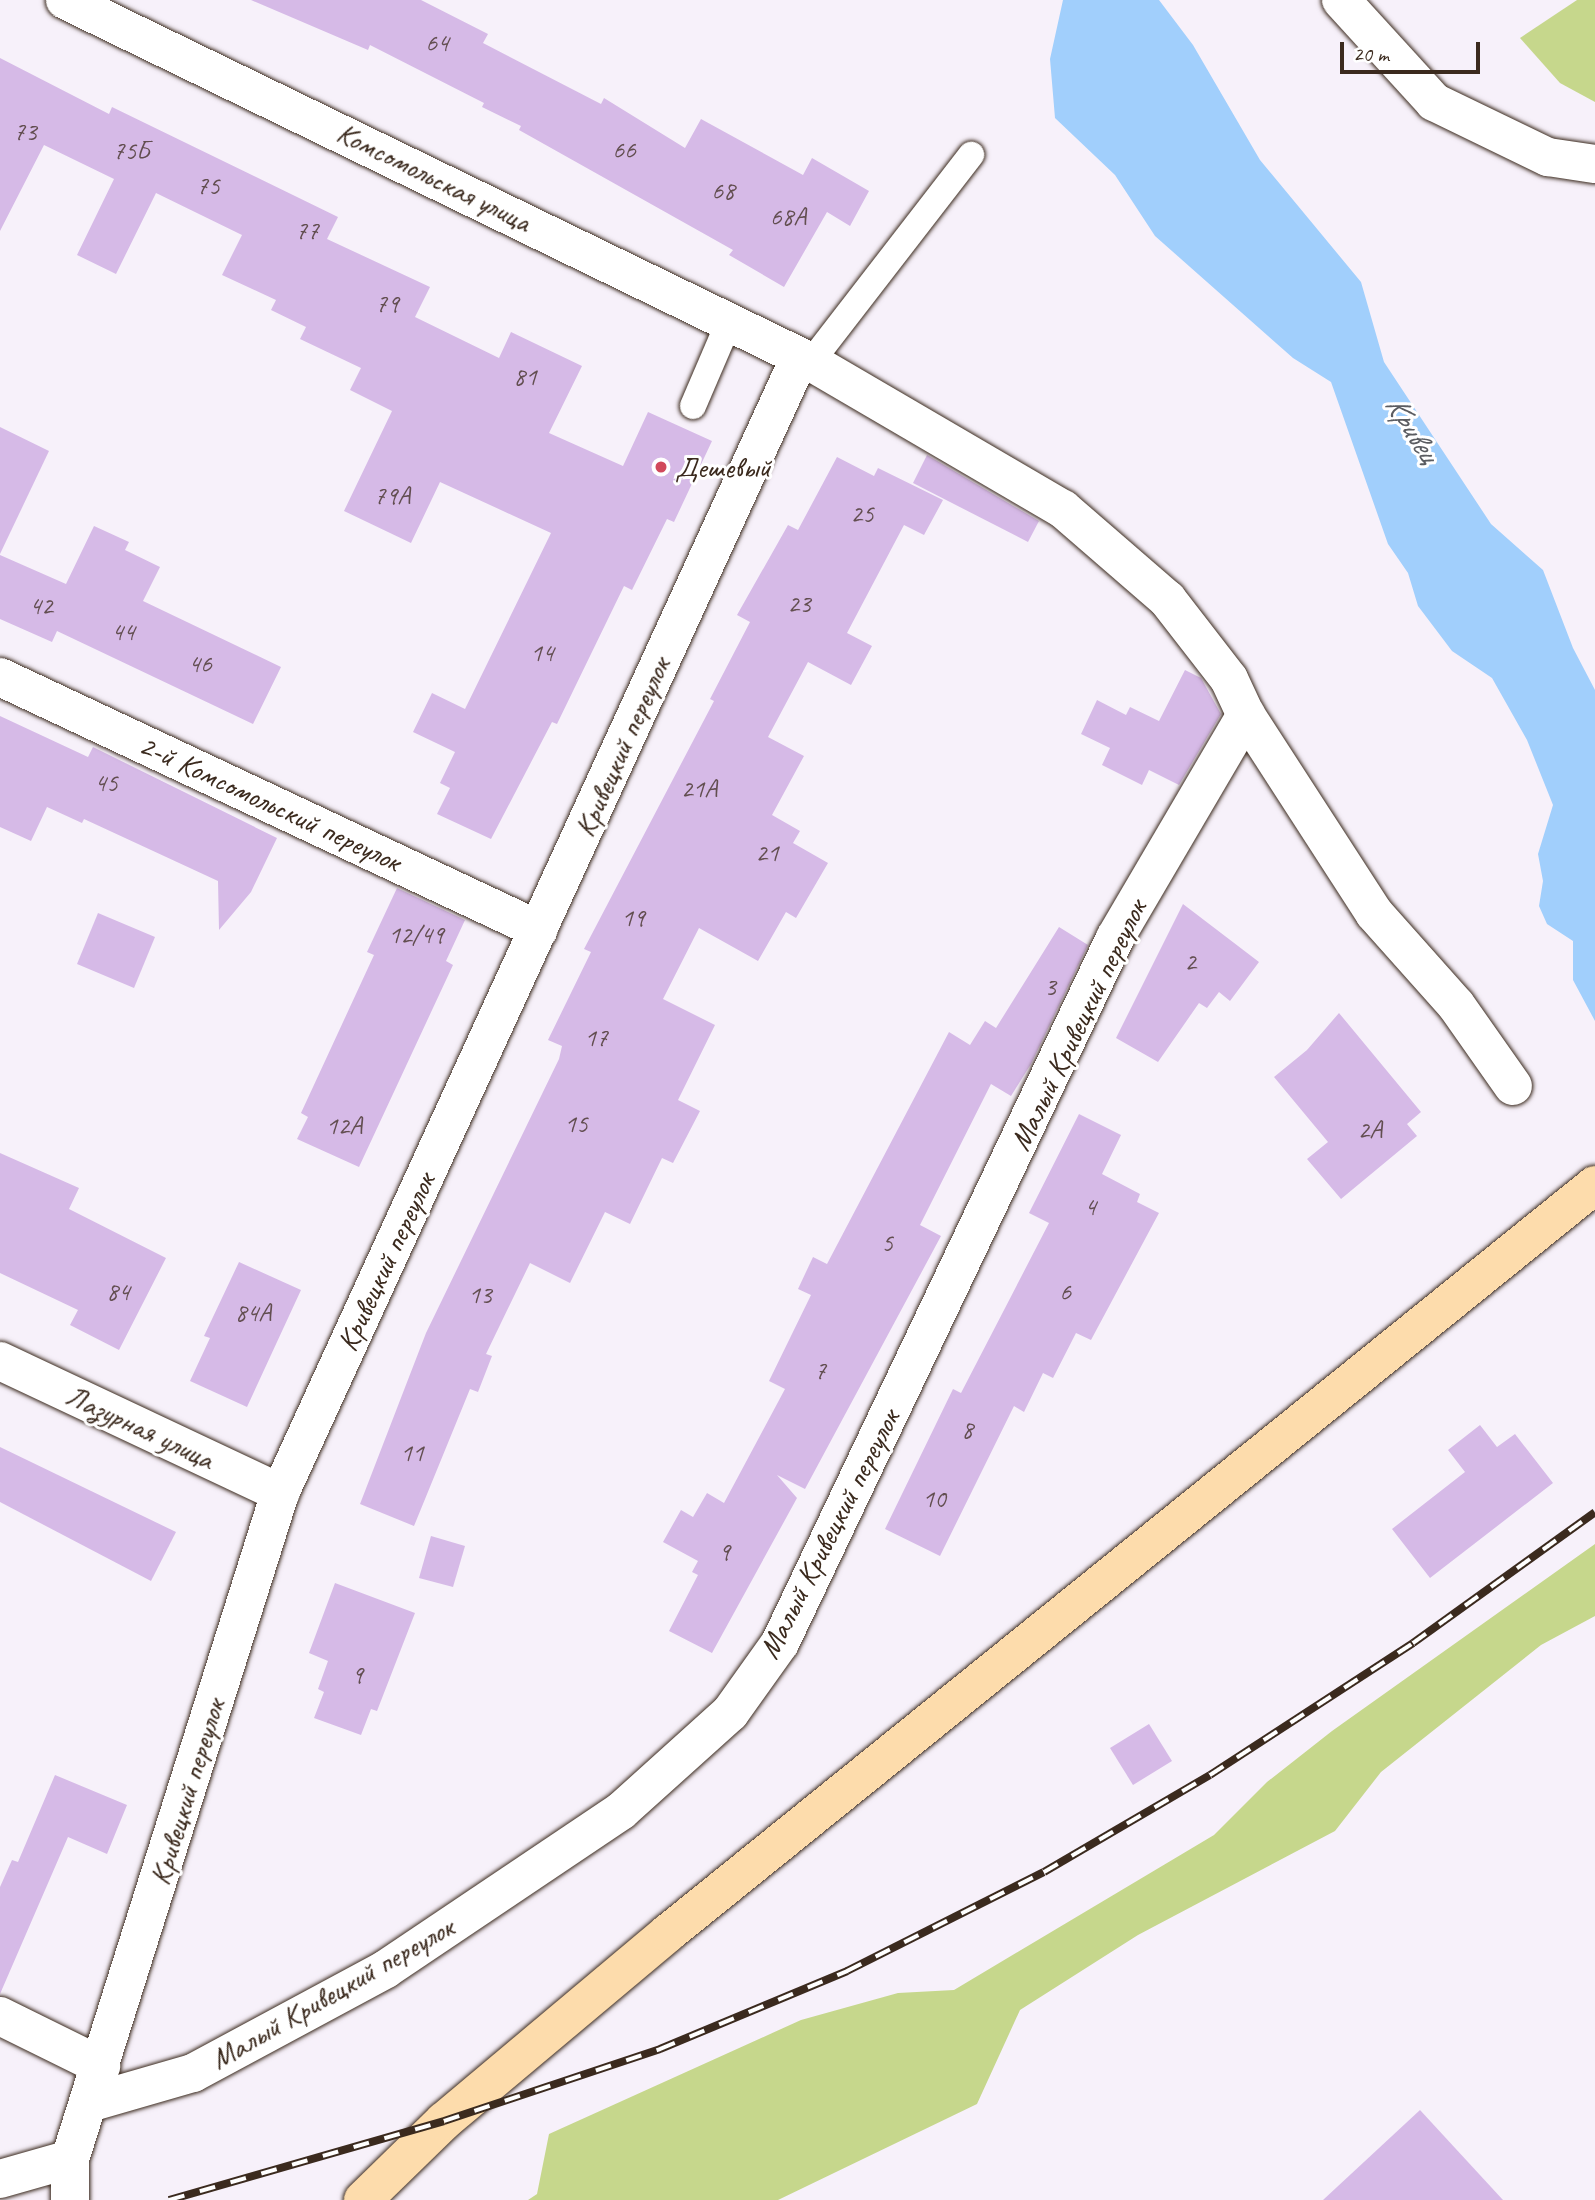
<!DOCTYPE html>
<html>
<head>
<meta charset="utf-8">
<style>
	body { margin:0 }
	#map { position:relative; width:1595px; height:2200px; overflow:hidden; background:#f7f1fa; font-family:Caveat,sans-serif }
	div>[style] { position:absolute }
	.green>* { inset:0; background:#c6d78c }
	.water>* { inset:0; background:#a1cffc }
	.building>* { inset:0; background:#d6bae7 }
	.roads { filter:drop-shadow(0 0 2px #3b2a1e) drop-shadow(0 0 2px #3b2a1e) }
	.service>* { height:26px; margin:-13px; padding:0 13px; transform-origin:13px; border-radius:13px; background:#fff }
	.minor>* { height:38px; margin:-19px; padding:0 19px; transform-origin:19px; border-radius:19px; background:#fff }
	.primary>* { height:38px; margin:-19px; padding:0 19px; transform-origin:19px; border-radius:19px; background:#fddcac }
	.rail>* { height:8px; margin-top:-4px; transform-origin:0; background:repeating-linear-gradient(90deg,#fff 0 16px,#3b2a1e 0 32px); box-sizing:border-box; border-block:2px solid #3b2a1e }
	.dots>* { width:19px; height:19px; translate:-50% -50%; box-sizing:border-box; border:4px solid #fff; border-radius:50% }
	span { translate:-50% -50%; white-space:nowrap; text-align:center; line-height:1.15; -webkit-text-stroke:6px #fff; paint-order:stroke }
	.number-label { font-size:26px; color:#624e50 }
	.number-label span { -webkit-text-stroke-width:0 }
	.street-label { font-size:30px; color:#3b2a1e }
	.poi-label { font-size:30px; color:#3b2a1e }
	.left { translate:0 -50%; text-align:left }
	.water-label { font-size:32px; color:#5a5c61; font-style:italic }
	.scale { position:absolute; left:1340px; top:42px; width:140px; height:32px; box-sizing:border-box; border:4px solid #3b2a1e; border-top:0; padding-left:9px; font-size:21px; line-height:24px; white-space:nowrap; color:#3b2a1e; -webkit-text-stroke:5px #fff; paint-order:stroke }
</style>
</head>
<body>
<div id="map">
	<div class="green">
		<div style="clip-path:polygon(1577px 0,1595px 0,1595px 102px,1560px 83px,1520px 38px)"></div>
		<div style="clip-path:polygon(1595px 1544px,1595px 1616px,1541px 1645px,1381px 1772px,1335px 1831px,1138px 1935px,1020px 2010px,977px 2104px,778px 2200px,528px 2200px,537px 2194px,549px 2134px,801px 2020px,898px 1993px,954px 1990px,1214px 1835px,1267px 1782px,1332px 1731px)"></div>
	</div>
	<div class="water">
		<div style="clip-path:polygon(1063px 0,1159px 0,1193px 45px,1260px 160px,1361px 282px,1384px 362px,1491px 524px,1543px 570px,1573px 648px,1595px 690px,1595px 1021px,1573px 980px,1573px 941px,1547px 924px,1539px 906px,1543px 881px,1538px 854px,1553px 805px,1527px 740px,1492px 678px,1452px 651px,1418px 606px,1408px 573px,1388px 544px,1331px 382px,1293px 358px,1155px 236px,1115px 175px,1055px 118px,1050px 59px)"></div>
	</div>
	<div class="building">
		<div style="clip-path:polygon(251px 0,421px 0,488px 34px,483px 43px,601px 104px,604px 98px,685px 148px,701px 119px,803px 175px,812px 158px,869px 191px,850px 226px,827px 212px,784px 287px,729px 255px,733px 250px,519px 130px,521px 126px,482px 107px,484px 103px,370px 45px,368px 50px)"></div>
		<div style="clip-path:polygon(0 58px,109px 114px,112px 107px,338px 217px,327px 239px,430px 287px,415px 317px,499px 358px,511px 332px,582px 366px,549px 433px,623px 466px,648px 412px,712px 441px,674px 522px,667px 519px,632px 590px,624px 586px,557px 724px,552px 722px,491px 839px,437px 814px,450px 788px,440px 783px,455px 752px,413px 732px,432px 693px,465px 709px,551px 533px,440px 482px,411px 543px,344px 511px,392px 411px,350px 390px,361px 368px,300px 339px,306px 327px,271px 310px,276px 300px,222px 275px,242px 235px,156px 193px,116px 274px,77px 255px,114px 179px,44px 145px,0 231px)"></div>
		<div style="clip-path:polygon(0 427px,49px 451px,0 554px)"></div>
		<div style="clip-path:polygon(927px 455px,1039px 521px,1028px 542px,913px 483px)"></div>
		<div style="clip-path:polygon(837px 457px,874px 476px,878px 468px,943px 500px,924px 535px,904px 525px,847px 633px,872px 646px,851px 685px,808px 662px,768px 737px,804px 756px,772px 815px,800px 831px,793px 843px,828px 863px,796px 918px,786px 912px,758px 961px,699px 928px,663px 999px,715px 1025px,678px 1100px,700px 1111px,673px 1163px,662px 1158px,630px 1224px,605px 1212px,570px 1283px,530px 1263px,486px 1354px,492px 1356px,478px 1392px,470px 1389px,414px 1526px,360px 1504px,426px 1333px,559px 1059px,562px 1046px,548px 1040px,591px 952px,584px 949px,714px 701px,710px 699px,750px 622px,737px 615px,788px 525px,798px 530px)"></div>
		<div style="clip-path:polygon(94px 526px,129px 542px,125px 550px,160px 567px,143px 601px,281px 667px,253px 724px,57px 631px,52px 642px,0 619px,0 555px,66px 584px)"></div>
		<div style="clip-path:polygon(1185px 670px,1201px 678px,1221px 714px,1179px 785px,1149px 770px,1142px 785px,1102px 765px,1110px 748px,1081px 734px,1097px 700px,1126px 715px,1130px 707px,1159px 721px)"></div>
		<div style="clip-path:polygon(0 716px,88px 757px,93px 747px,277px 838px,251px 892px,219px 930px,218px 881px,84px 819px,82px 823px,47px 807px,31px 841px,0 827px)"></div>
		<div style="clip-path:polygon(397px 888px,465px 920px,446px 961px,453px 965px,359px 1167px,297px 1139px,308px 1117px,301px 1113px,374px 955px,367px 952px)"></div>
		<div style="clip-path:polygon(1183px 904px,1259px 962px,1230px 1001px,1219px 992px,1207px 1008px,1199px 1003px,1158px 1062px,1116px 1038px)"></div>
		<div style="clip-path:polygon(98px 913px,155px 937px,134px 988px,77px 964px)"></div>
		<div style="clip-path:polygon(1059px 927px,1088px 945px,1031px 1064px,1011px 1096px,991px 1084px,920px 1225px,941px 1236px,805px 1489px,777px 1475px,797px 1498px,712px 1653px,669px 1631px,698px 1575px,692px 1572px,698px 1561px,663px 1542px,681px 1510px,693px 1517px,707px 1493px,724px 1503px,785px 1389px,769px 1381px,811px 1295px,798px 1289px,813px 1257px,827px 1264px,949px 1032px,970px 1045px,985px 1021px,996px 1028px)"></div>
		<div style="clip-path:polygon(1339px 1013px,1421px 1112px,1407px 1124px,1417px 1136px,1341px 1199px,1307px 1159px,1328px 1142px,1274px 1077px,1307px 1050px)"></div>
		<div style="clip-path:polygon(1079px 1114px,1121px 1135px,1102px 1174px,1140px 1194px,1137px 1202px,1159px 1213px,1091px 1340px,1076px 1333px,1053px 1378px,1043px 1373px,1024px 1412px,1014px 1406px,940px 1556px,885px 1529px,953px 1389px,961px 1393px,1049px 1223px,1029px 1213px)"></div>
		<div style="clip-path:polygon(0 1153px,79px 1188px,69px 1209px,166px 1258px,119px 1350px,70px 1325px,78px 1310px,0 1273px)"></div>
		<div style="clip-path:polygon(239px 1262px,301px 1290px,247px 1407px,190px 1381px,210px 1338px,204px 1336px)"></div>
		<div style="clip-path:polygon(1480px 1425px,1497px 1447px,1515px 1434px,1553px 1483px,1430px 1578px,1392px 1529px,1465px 1472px,1448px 1450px)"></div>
		<div style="clip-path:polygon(0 1447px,176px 1532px,151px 1581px,0 1502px)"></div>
		<div style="clip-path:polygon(431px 1536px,465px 1546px,453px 1587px,419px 1578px)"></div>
		<div style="clip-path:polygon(335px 1583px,415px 1613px,377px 1711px,371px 1709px,361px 1735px,314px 1718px,324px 1692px,318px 1689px,328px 1661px,309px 1653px)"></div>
		<div style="clip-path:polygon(1149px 1724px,1172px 1761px,1133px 1785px,1110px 1748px)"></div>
		<div style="clip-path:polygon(55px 1775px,127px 1805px,107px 1854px,68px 1837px,0 1994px,0 1887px,12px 1860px,18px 1862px)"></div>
		<div style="clip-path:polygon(1420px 2110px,1503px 2200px,1323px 2200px)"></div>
	</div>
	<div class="roads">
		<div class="service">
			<div style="left:811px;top:362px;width:262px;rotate:-52.3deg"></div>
			<div style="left:693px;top:406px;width:91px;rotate:-66.8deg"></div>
		</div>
		<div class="minor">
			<div style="left:65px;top:0;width:829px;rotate:25.89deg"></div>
			<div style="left:811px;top:362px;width:292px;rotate:30.3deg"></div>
			<div style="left:1063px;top:509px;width:138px;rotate:40.9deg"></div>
			<div style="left:1167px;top:599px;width:101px;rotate:52.2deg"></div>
			<div style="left:1229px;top:679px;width:40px;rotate:65deg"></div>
			<div style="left:1246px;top:715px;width:236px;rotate:57.1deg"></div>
			<div style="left:1374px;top:913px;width:123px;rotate:48.3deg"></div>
			<div style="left:1456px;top:1005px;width:99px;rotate:54.9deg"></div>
			<div style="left:1341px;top:0;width:138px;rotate:47.6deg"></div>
			<div style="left:1434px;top:102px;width:127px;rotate:25.8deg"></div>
			<div style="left:1548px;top:157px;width:48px;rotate:8.5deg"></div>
			<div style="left:0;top:677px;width:595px;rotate:25.14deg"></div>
			<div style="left:0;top:1361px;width:310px;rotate:25.2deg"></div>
			<div style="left:0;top:2016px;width:113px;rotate:26.3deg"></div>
			<div style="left:89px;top:2103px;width:108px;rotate:-16.1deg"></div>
			<div style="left:193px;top:2073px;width:219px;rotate:-28.3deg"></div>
			<div style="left:386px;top:1969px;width:283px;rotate:-33.9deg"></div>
			<div style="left:621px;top:1811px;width:147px;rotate:-42deg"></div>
			<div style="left:730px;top:1713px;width:86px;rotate:-54.5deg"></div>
			<div style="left:780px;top:1643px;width:781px;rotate:-64.58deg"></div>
			<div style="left:1115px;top:938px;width:259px;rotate:-59.6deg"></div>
			<div style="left:0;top:2179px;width:73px;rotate:-15.9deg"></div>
			<div style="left:70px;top:2200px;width:41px;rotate:-90deg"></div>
			<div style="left:70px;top:2159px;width:698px;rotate:-72.5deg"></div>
			<div style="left:280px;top:1493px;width:1247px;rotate:-65.41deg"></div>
		</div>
		<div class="primary">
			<div style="left:363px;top:2200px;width:113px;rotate:-44.3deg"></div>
			<div style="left:444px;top:2121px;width:292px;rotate:-40deg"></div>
			<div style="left:668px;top:1933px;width:1191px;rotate:-38.9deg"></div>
		</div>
	</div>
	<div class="rail">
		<div style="left:169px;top:2200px;width:286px;rotate:-16deg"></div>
		<div style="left:444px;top:2121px;width:228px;rotate:-18.4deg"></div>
		<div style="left:660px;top:2049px;width:203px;rotate:-22.6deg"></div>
		<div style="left:847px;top:1971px;width:220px;rotate:-26.7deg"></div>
		<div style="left:1044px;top:1872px;width:192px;rotate:-30.3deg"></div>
		<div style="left:1210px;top:1775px;width:242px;rotate:-33deg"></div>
		<div style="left:1413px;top:1643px;width:224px;rotate:-35.7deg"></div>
	</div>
	<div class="dots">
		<div style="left:661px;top:467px;background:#d1495b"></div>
	</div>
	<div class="number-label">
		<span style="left:437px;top:43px">64</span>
		<span style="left:25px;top:132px">73</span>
		<span style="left:624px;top:150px">66</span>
		<span style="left:131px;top:151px">75Б</span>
		<span style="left:208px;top:186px">75</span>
		<span style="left:723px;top:191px">68</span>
		<span style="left:788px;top:217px">68А</span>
		<span style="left:307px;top:231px">77</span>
		<span style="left:387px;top:304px">79</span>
		<span style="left:525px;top:377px">81</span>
		<span style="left:392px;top:496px">79А</span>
		<span style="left:862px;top:514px">25</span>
		<span style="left:799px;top:604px">23</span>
		<span style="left:41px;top:606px">42</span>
		<span style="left:123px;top:632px">44</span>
		<span style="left:542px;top:653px">14</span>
		<span style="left:200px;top:664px">46</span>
		<span style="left:106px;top:783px">45</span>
		<span style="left:699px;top:789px">21А</span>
		<span style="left:767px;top:853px">21</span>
		<span style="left:633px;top:918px">19</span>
		<span style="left:416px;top:935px">12/49</span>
		<span style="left:1190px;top:962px">2</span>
		<span style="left:1050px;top:987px">3</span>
		<span style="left:596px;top:1038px">17</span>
		<span style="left:576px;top:1124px">15</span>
		<span style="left:344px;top:1126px">12А</span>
		<span style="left:1370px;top:1130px">2А</span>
		<span style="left:1090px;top:1207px">4</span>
		<span style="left:887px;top:1243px">5</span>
		<span style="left:118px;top:1292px">84</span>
		<span style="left:1065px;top:1292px">6</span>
		<span style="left:480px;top:1295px">13</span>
		<span style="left:253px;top:1313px">84А</span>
		<span style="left:820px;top:1371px">7</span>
		<span style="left:967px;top:1430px">8</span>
		<span style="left:412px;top:1453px">11</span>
		<span style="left:934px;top:1499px">10</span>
		<span style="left:724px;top:1552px">9</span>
		<span style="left:357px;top:1675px">9</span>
	</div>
	<div class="street-label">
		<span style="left:434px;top:177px;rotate:26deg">Комсомольская улица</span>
		<span style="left:622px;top:747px;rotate:-66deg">Кривецкий переулок</span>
		<span style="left:270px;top:803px;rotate:25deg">2-й Комсомольский переулок</span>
		<span style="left:1078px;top:1025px;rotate:-64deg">Малый Кривецкий переулок</span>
		<span style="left:386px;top:1262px;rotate:-65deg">Кривецкий переулок</span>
		<span style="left:140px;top:1427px;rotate:25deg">Лазурная улица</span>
		<span style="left:829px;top:1534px;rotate:-63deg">Малый Кривецкий переулок</span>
		<span style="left:187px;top:1792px;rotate:-73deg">Кривецкий переулок</span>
		<span style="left:332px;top:1993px;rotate:-30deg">Малый Кривецкий переулок</span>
	</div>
	<div class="poi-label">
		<span class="left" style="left:675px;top:467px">Дешевый</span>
	</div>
	<div class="water-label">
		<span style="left:1412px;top:429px;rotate:58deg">Кривец</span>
	</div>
	<div class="scale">20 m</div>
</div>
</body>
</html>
